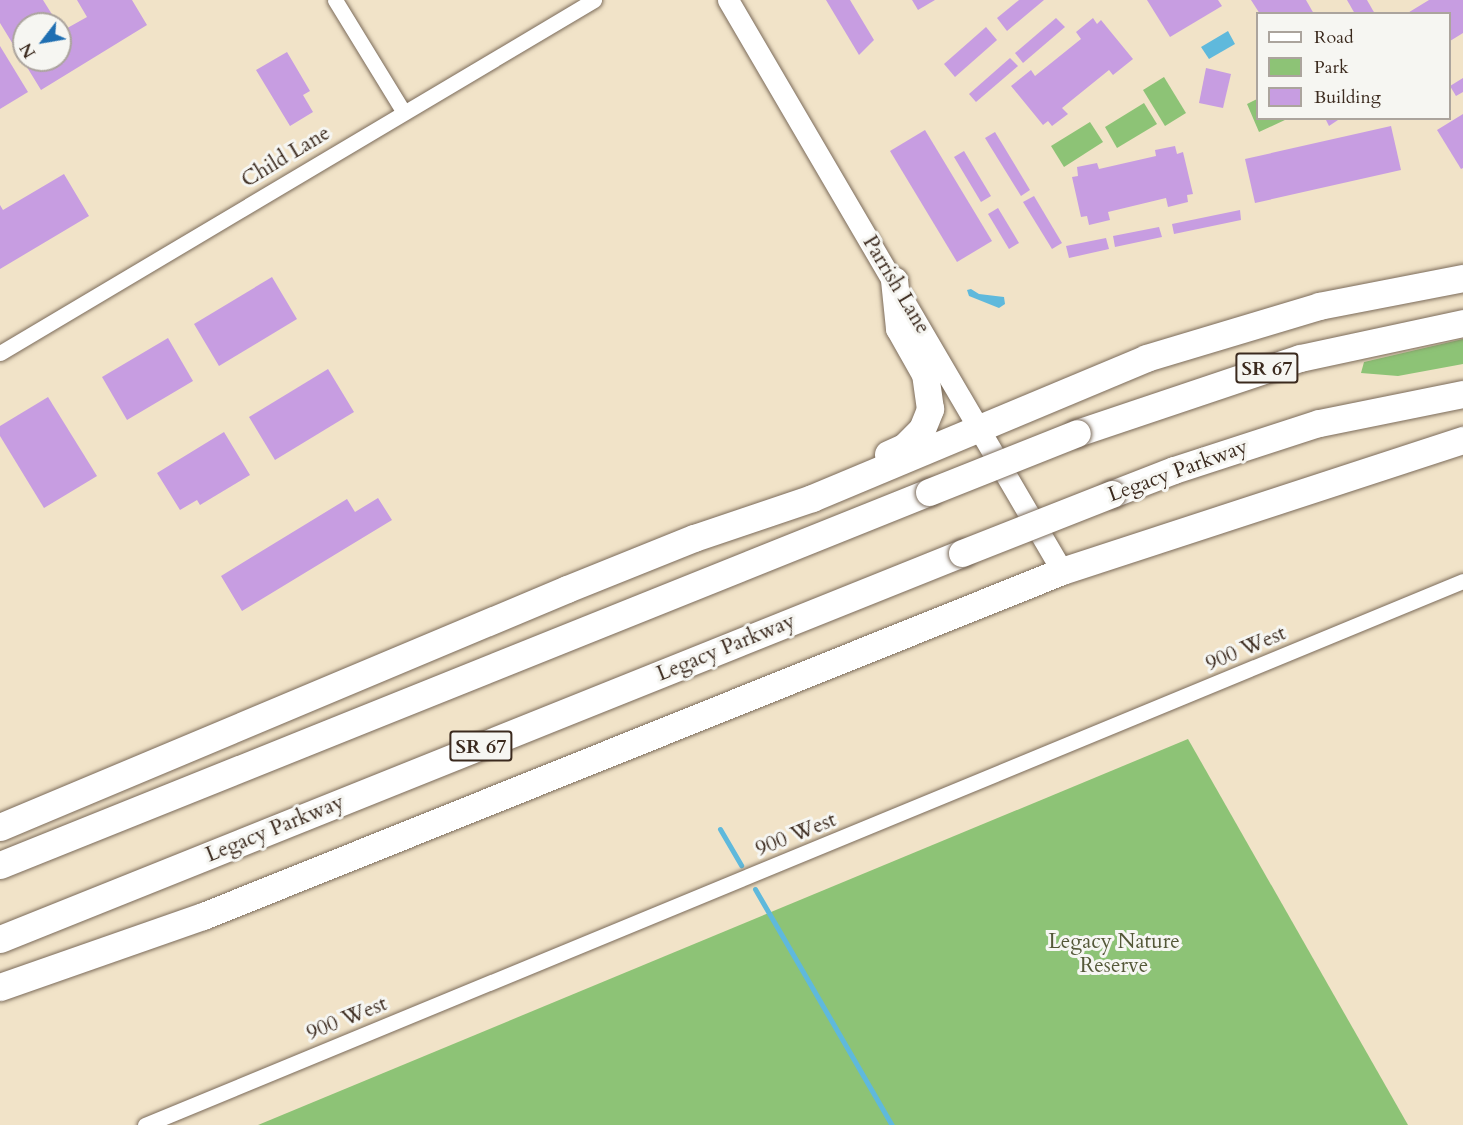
<!DOCTYPE html>
<html>
<head>
<meta charset="utf-8">
<style>
	body { margin:0 }
	#map { position:relative; width:1463px; height:1125px; overflow:hidden; background:#f1e3c8; font-family:Cardo,serif }
	div>[style] { position:absolute }
	.green>* { inset:0; background:#8dc376 }
	.water>* { inset:0; background:#5fb9dc }
	.stream>* { height:5px; margin:-2.5px; padding:0 2.5px; transform-origin:2.5px; border-radius:2.5px; background:#5fb9dc }
	.building>* { inset:0; background:#c79de1 }
	.roads { filter:drop-shadow(0 0 2px #7b6b5a) drop-shadow(0 0 2px #7b6b5a) }
	.minor>* { height:15px; margin:-7.5px; padding:0 7.5px; transform-origin:7.5px; border-radius:7.5px; background:#fff }
	.secondary>* { height:21px; margin:-10.5px; padding:0 10.5px; transform-origin:10.5px; border-radius:10.5px; background:#fff }
	.motorway>* { height:27px; margin:-13.5px; padding:0 13.5px; transform-origin:13.5px; border-radius:13.5px; background:#fff }
	.bridges { filter:drop-shadow(0 0 2px #7b6b5a) drop-shadow(0 0 2px #7b6b5a) }
	.motorway-bridge>* { height:27px; margin:-13.5px; padding:0 13.5px; transform-origin:13.5px; border-radius:13.5px; background:#fff }
	span { translate:-50% -50%; white-space:nowrap; text-align:center; line-height:1.15; -webkit-text-stroke:6px #f6f6f2; paint-order:stroke }
	.shield-label span { padding:2px 4px; background:#f6f6f2; border:2px solid; border-radius:4px; -webkit-text-stroke-width:0 }
	.shield-label { font-size:20px; color:#3b2a1e; font-weight:700 }
	.street-label { font-size:21px; color:#3b2a1e }
	.park-label { font-size:21px; color:#545838 }
	.legend { position:absolute; left:1256px; top:12px; width:195px; height:108px; box-sizing:border-box; background:#f6f6f2; border:2px solid #aba49d; margin:0; padding:8px 10px; list-style:none; font-size:18px; color:#3b2a1e }
	.legend li { display:flex; align-items:center; gap:12px; height:30px }
	.legend b { width:30px; border:2px solid #aba49d }
	.north { position:absolute; left:12px; top:12px; width:60px; height:60px; box-sizing:border-box; background:#f6f6f2; border:2px solid #aba49d; border-radius:50%; rotate:239deg; font-size:16px; font-weight:700; line-height:24px; text-align:center; color:#3b2a1e }
	.north::after { content:''; display:block; margin:auto; width:21px; height:27px; background:#1f6fb2; clip-path:polygon(50% 0,100% 100%,50% 72%,0 100%) }
</style>
</head>
<body>
<div id="map">
	<div class="green">
		<div style="clip-path:polygon(1164px 77px,1186px 113px,1165px 126px,1143px 90px)"></div>
		<div style="clip-path:polygon(1257px 99px,1258px 118px,1287px 119px,1259px 132px,1247px 104px)"></div>
		<div style="clip-path:polygon(1144px 103px,1157px 124px,1117px 148px,1105px 127px)"></div>
		<div style="clip-path:polygon(1090px 122px,1103px 142px,1064px 167px,1051px 146px)"></div>
		<div style="clip-path:polygon(1463px 339px,1463px 364px,1398px 376px,1361px 373px,1364px 362px)"></div>
		<div style="clip-path:polygon(1188px 739px,1408px 1125px,258px 1125px)"></div>
	</div>
	<div class="water">
		<div style="clip-path:polygon(1228px 31px,1235px 44px,1209px 59px,1201px 47px)"></div>
		<div style="clip-path:polygon(971px 289px,979px 294px,1004px 297px,1005px 304px,999px 308px,969px 296px,967px 290px)"></div>
	</div>
	<div class="stream">
		<div style="left:720px;top:829px;width:42px;rotate:59.7deg"></div>
		<div style="left:755px;top:889px;width:273px;rotate:59.9deg"></div>
	</div>
	<div class="building">
		<div style="clip-path:polygon(0 0,43px 0,58px 24px,24px 24px,24px 60px,60px 60px,60px 28px,62px 31px,87px 17px,77px 0,132px 0,147px 25px,41px 90px,0 23px)"></div>
		<div style="clip-path:polygon(826px 0,850px 0,874px 40px,859px 55px)"></div>
		<div style="clip-path:polygon(912px 0,935px 0,918px 10px)"></div>
		<div style="clip-path:polygon(1019px 0,1044px 0,1007px 31px,997px 18px)"></div>
		<div style="clip-path:polygon(1147px 0,1218px 0,1222px 6px,1170px 37px)"></div>
		<div style="clip-path:polygon(1251px 0,1306px 0,1314px 14px,1260px 14px)"></div>
		<div style="clip-path:polygon(1347px 0,1367px 0,1375px 14px,1355px 14px)"></div>
		<div style="clip-path:polygon(1429px 0,1463px 0,1463px 33px,1450px 41px,1450px 14px,1406px 14px)"></div>
		<div style="clip-path:polygon(1056px 18px,1065px 27px,1023px 63px,1015px 53px)"></div>
		<div style="clip-path:polygon(1093px 18px,1097px 24px,1101px 20px,1133px 59px,1113px 75px,1109px 70px,1062px 108px,1068px 114px,1052px 126px,1048px 121px,1043px 125px,1011px 86px,1031px 70px,1035px 76px,1081px 39px,1076px 32px)"></div>
		<div style="clip-path:polygon(986px 27px,997px 40px,955px 77px,944px 64px)"></div>
		<div style="clip-path:polygon(0 46px,28px 92px,0 109px)"></div>
		<div style="clip-path:polygon(287px 52px,310px 91px,303px 95px,313px 112px,290px 126px,256px 70px)"></div>
		<div style="clip-path:polygon(1010px 58px,1018px 66px,976px 102px,969px 94px)"></div>
		<div style="clip-path:polygon(1206px 68px,1231px 74px,1223px 108px,1199px 103px)"></div>
		<div style="clip-path:polygon(1463px 78px,1463px 92px,1456px 96px,1450px 86px)"></div>
		<div style="clip-path:polygon(1463px 114px,1463px 168px,1461px 169px,1437px 130px)"></div>
		<div style="clip-path:polygon(1325px 118px,1341px 118px,1329px 126px)"></div>
		<div style="clip-path:polygon(1391px 126px,1401px 170px,1255px 203px,1245px 159px)"></div>
		<div style="clip-path:polygon(925px 130px,992px 241px,957px 262px,890px 151px)"></div>
		<div style="clip-path:polygon(995px 132px,1030px 190px,1021px 196px,985px 138px)"></div>
		<div style="clip-path:polygon(1175px 146px,1177px 154px,1183px 152px,1193px 194px,1187px 195px,1188px 202px,1168px 207px,1166px 198px,1108px 212px,1110px 220px,1089px 225px,1087px 216px,1081px 217px,1072px 177px,1078px 176px,1077px 167px,1097px 163px,1099px 169px,1156px 156px,1155px 150px)"></div>
		<div style="clip-path:polygon(964px 151px,991px 196px,981px 202px,954px 157px)"></div>
		<div style="clip-path:polygon(64px 174px,89px 216px,0 269px,0 205px,3px 210px)"></div>
		<div style="clip-path:polygon(1034px 196px,1062px 243px,1052px 249px,1023px 202px)"></div>
		<div style="clip-path:polygon(998px 208px,1019px 243px,1009px 249px,988px 214px)"></div>
		<div style="clip-path:polygon(1240px 210px,1241px 220px,1174px 234px,1172px 224px)"></div>
		<div style="clip-path:polygon(1159px 227px,1162px 237px,1115px 247px,1113px 236px)"></div>
		<div style="clip-path:polygon(1106px 238px,1109px 249px,1069px 258px,1066px 246px)"></div>
		<div style="clip-path:polygon(272px 277px,297px 319px,219px 366px,194px 324px)"></div>
		<div style="clip-path:polygon(168px 338px,193px 381px,127px 420px,102px 377px)"></div>
		<div style="clip-path:polygon(328px 369px,354px 412px,275px 460px,249px 417px)"></div>
		<div style="clip-path:polygon(48px 397px,97px 476px,44px 508px,0 436px,0 426px)"></div>
		<div style="clip-path:polygon(224px 432px,250px 475px,200px 505px,197px 500px,180px 510px,157px 473px)"></div>
		<div style="clip-path:polygon(378px 498px,392px 520px,242px 611px,221px 576px,347px 499px,355px 512px)"></div>
	</div>
	<div class="roads">
		<div class="minor">
			<div style="left:335px;top:0;width:130px;rotate:58.5deg"></div>
			<div style="left:0;top:353px;width:691px;rotate:-30.72deg"></div>
			<div style="left:145px;top:1125px;width:1426px;rotate:-22.43deg"></div>
		</div>
		<div class="secondary">
			<div style="left:728px;top:0;width:662px;rotate:59.67deg"></div>
		</div>
		<div class="motorway">
			<div style="left:1077px;top:433px;width:235px;rotate:-18.6deg"></div>
			<div style="left:1300px;top:358px;width:167px;rotate:-12.1deg"></div>
			<div style="left:888px;top:454px;width:17px;rotate:-24deg"></div>
			<div style="left:904px;top:447px;width:25px;rotate:-45deg"></div>
			<div style="left:922px;top:429px;width:22px;rotate:-68deg"></div>
			<div style="left:930px;top:409px;width:35px;rotate:-98deg"></div>
			<div style="left:925px;top:374px;width:53px;rotate:-119.5deg"></div>
			<div style="left:899px;top:328px;width:48px;rotate:-95.9deg"></div>
			<div style="left:1112px;top:494px;width:66px;rotate:-21.2deg"></div>
			<div style="left:1174px;top:470px;width:152px;rotate:-18deg"></div>
			<div style="left:1319px;top:423px;width:147px;rotate:-11.4deg"></div>
			<div style="left:0;top:827px;width:615px;rotate:-22.77deg"></div>
			<div style="left:567px;top:589px;width:137px;rotate:-21.9deg"></div>
			<div style="left:694px;top:538px;width:125px;rotate:-18.7deg"></div>
			<div style="left:812px;top:498px;width:362px;rotate:-22.7deg"></div>
			<div style="left:1146px;top:358px;width:181px;rotate:-16.7deg"></div>
			<div style="left:1319px;top:306px;width:147px;rotate:-11deg"></div>
			<div style="left:0;top:865px;width:1001px;rotate:-21.88deg"></div>
			<div style="left:0;top:939px;width:1037px;rotate:-21.86deg"></div>
			<div style="left:0;top:987px;width:215px;rotate:-19.3deg"></div>
			<div style="left:203px;top:916px;width:926px;rotate:-21.88deg"></div>
			<div style="left:1062px;top:571px;width:422px;rotate:-18.1deg"></div>
		</div>
	</div>
	<div class="bridges">
		<div class="motorway-bridge">
			<div style="left:929px;top:492px;width:159px;rotate:-21.7deg"></div>
			<div style="left:962px;top:553px;width:161px;rotate:-21.5deg"></div>
		</div>
	</div>
	<div class="shield-label">
		<span style="left:1267px;top:368px">SR 67</span>
		<span style="left:481px;top:746px">SR 67</span>
	</div>
	<div class="street-label">
		<span style="left:286px;top:157px;rotate:-31deg">Child Lane</span>
		<span style="left:896px;top:285px;rotate:59deg">Parrish Lane</span>
		<span style="left:1178px;top:471px;rotate:-20deg">Legacy Parkway</span>
		<span style="left:726px;top:648px;rotate:-22deg">Legacy Parkway</span>
		<span style="left:1246px;top:649px;rotate:-23deg">900 West</span>
		<span style="left:275px;top:829px;rotate:-22deg">Legacy Parkway</span>
		<span style="left:796px;top:835px;rotate:-22deg">900 West</span>
		<span style="left:347px;top:1019px;rotate:-22deg">900 West</span>
	</div>
	<div class="park-label">
		<span style="left:1114px;top:954px">Legacy Nature<br>Reserve</span>
	</div>
	<ul class="legend">
	<li><b style="height:8px;background:#fff"></b>Road</li>
	<li><b style="height:16px;background:#8dc376"></b>Park</li>
	<li><b style="height:16px;background:#c79de1"></b>Building</li>
	</ul>
	<div class="north">N</div>
</div>
</body>
</html>
